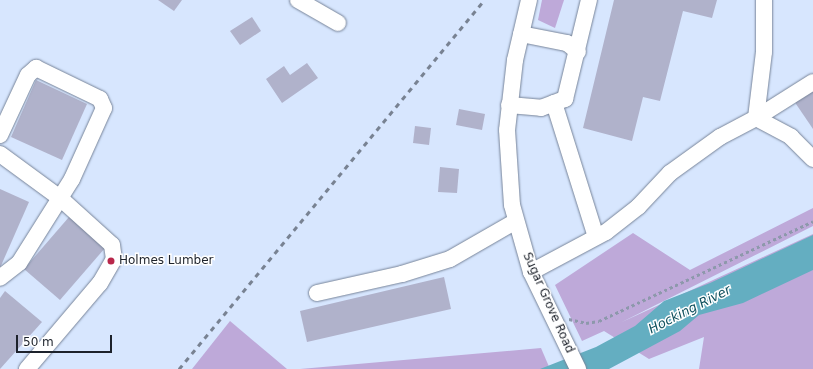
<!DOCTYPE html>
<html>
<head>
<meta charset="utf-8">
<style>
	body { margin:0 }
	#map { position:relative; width:813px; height:369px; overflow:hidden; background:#d7e6fe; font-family:"DejaVu Sans",sans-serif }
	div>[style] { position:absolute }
	.green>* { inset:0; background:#bea9d9 }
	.water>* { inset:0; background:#64aec1 }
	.building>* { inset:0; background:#b0b2cb }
	.path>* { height:2.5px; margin-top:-1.25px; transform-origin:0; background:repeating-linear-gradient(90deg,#8d98ab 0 3px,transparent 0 6px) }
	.roads { filter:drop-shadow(0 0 1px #778499) drop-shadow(0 0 1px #778499) }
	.minor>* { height:16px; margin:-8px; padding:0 8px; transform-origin:8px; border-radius:8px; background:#fff }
	.rail>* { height:3px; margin-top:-1.5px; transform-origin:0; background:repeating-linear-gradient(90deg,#788292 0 5px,transparent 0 10px) }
	.dots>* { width:11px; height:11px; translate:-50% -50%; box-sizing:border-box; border:2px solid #fff; border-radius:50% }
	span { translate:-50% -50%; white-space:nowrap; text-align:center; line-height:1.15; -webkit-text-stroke:3px #fff; paint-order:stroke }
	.poi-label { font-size:12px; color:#1d222b }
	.left { translate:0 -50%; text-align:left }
	.street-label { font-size:12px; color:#1d222b }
	.water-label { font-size:13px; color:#0f505d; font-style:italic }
	.scale { position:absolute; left:16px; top:335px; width:96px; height:18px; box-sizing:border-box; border:2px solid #1d222b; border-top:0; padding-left:5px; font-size:12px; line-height:14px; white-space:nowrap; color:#1d222b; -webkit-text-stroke:3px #fff; paint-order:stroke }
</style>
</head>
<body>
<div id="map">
	<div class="green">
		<div style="clip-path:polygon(542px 0,564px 0,555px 28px,538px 20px)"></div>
		<div style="clip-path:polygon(813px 208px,813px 226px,622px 322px,813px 234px,813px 369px,699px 369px,704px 337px,649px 359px,604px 331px,582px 341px,555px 285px,633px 233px,690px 270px)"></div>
		<div style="clip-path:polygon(230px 321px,287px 369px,192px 369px)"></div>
		<div style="clip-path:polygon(541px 348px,550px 369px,300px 369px)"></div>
	</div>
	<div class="water">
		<div style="clip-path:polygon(813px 235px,813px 270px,743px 303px,699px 315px,680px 331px,609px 369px,540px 369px,596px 347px,635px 326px,664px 301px,710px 283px)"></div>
	</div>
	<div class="building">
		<div style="clip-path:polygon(158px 0,182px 0,174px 11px)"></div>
		<div style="clip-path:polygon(614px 0,717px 0,712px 18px,683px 11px,660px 101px,643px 97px,632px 141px,583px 128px)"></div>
		<div style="clip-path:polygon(252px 17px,261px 31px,240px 45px,230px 31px)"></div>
		<div style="clip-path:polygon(307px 63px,318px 78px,282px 103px,266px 79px,284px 66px,290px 75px)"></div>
		<div style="clip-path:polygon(36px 80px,87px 104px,62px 160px,11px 137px)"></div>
		<div style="clip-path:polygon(813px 88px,813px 129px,794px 101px)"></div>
		<div style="clip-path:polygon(459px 109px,485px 114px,482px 130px,456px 125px)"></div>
		<div style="clip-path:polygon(415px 126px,431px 128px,429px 145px,413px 143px)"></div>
		<div style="clip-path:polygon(440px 167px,459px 169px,457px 193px,438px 192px)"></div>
		<div style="clip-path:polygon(0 189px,29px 202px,0 268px)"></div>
		<div style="clip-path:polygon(69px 217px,105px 248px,60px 300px,24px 269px)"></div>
		<div style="clip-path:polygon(444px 277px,451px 309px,307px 342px,300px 311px)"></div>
		<div style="clip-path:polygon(5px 291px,42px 322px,0 369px,0 298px)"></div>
	</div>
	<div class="path">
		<div style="left:569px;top:319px;width:17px;rotate:13deg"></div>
		<div style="left:586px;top:323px;width:13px;rotate:-9deg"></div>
		<div style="left:599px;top:321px;width:236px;rotate:-25deg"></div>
	</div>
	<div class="roads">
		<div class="minor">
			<div style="left:298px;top:0;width:46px;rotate:29.9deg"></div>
			<div style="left:529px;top:0;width:62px;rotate:103.1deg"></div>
			<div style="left:515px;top:60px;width:70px;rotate:96.5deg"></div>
			<div style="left:507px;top:130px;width:75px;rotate:86.2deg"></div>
			<div style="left:512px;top:205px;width:70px;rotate:74.2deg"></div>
			<div style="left:531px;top:272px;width:108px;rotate:64.1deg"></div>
			<div style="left:521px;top:34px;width:47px;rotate:11.1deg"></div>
			<div style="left:567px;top:43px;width:14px;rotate:39deg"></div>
			<div style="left:554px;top:103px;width:140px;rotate:72.6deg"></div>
			<div style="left:509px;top:105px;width:32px;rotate:5deg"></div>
			<div style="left:541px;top:108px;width:26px;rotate:-21deg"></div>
			<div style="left:565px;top:99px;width:102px;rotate:-76.4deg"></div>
			<div style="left:756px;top:118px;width:66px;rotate:-83.1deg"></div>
			<div style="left:764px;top:52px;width:52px;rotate:-90deg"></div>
			<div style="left:756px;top:118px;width:40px;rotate:28deg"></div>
			<div style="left:791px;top:137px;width:31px;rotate:45deg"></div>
			<div style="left:0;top:135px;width:66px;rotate:-65deg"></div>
			<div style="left:28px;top:75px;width:11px;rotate:-41deg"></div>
			<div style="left:36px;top:68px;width:71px;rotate:25.8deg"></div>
			<div style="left:100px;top:99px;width:10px;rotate:66deg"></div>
			<div style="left:104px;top:108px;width:78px;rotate:114.3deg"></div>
			<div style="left:72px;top:179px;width:99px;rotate:122.2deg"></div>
			<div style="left:19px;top:263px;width:24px;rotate:142deg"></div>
			<div style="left:0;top:154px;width:74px;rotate:36.3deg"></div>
			<div style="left:60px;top:198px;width:70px;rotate:42.1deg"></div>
			<div style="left:112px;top:245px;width:14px;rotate:82deg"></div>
			<div style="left:114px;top:259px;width:28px;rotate:120deg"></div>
			<div style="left:100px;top:283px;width:113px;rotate:130.3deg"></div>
			<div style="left:531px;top:272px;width:85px;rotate:-28.1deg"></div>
			<div style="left:606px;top:232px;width:41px;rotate:-38deg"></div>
			<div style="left:638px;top:207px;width:47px;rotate:-46.7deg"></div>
			<div style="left:670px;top:173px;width:62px;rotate:-35.8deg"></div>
			<div style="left:720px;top:137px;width:41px;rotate:-27.8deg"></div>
			<div style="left:756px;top:118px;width:67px;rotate:-32.3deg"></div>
			<div style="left:317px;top:293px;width:87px;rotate:-12.6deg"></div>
			<div style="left:402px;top:274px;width:50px;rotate:-17.4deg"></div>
			<div style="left:450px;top:259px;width:76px;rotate:-29.9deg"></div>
		</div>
	</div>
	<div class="rail">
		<div style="left:179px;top:369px;width:479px;rotate:-50.4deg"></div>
	</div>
	<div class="dots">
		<div style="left:111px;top:261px;background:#b8274b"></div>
	</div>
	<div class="poi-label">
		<span class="left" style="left:119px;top:261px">Holmes Lumber</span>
	</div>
	<div class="street-label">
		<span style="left:548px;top:303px;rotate:66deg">Sugar Grove Road</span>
	</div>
	<div class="water-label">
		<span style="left:690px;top:310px;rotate:-27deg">Hocking River</span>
	</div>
	<div class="scale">50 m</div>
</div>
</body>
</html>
